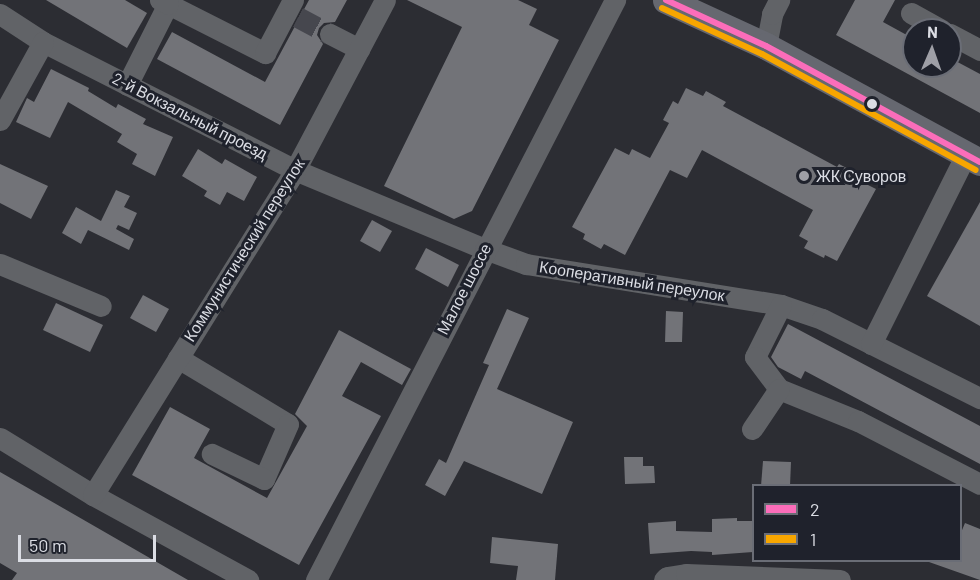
<!DOCTYPE html>
<html>
<head>
<meta charset="utf-8">
<style>
	body { margin:0 }
	#map { position:relative; width:980px; height:580px; overflow:hidden; background:#2c2d33; font-family:Barlow,sans-serif }
	div>[style] { position:absolute }
	.building>* { inset:0; background:#727378 }
	.minor-tunnel>* { height:21px; margin-top:-10.5px; transform-origin:0; background:repeating-linear-gradient(90deg,#46474e 0 21px,transparent 0 31px) }
	.minor>* { height:21px; margin:-10.5px; padding:0 10.5px; transform-origin:10.5px; border-radius:10.5px; background:#616367 }
	.major>* { height:27px; margin:-13.5px; padding:0 13.5px; transform-origin:13.5px; border-radius:13.5px; background:#666870 }
	.bus-1>* { height:6px; margin:-3px; padding:0 3px; transform-origin:3px; border-radius:3px; background:#fb6dba }
	.bus-2>* { height:6px; margin:-3px; padding:0 3px; transform-origin:3px; border-radius:3px; background:#f7a600 }
	.dots>* { width:16px; height:16px; translate:-50% -50%; box-sizing:border-box; border:3px solid #1f222c; border-radius:50% }
	span { translate:-50% -50%; white-space:nowrap; text-align:center; line-height:1.15; -webkit-text-stroke:6px #1f222c; paint-order:stroke }
	.street-label { font-size:16px; color:#dbdde4 }
	.poi-label { font-size:16px; color:#dbdde4 }
	.left { translate:0 -50%; text-align:left }
	.legend { position:absolute; left:752px; top:484px; width:210px; height:78px; box-sizing:border-box; background:#1f222c; border:2px solid #6a6d76; margin:0; padding:8px 10px; list-style:none; font-size:18px; color:#dbdde4 }
	.legend li { display:flex; align-items:center; gap:12px; height:30px }
	.legend b { width:30px; border:2px solid #6a6d76 }
	.north { position:absolute; left:902px; top:18px; width:60px; height:60px; box-sizing:border-box; background:#1f222c; border:2px solid #6a6d76; border-radius:50%; rotate:2deg; font-size:16px; font-weight:700; line-height:24px; text-align:center; color:#dbdde4 }
	.north::after { content:''; display:block; margin:auto; width:21px; height:27px; background:#9e9fa6; clip-path:polygon(50% 0,100% 100%,50% 72%,0 100%) }
	.scale { position:absolute; left:18px; top:535px; width:138px; height:27px; box-sizing:border-box; border:3px solid #dbdde4; border-top:0; padding-left:8px; font-size:18px; line-height:21px; white-space:nowrap; color:#dbdde4; -webkit-text-stroke:4px #1f222c; paint-order:stroke }
</style>
</head>
<body>
<div id="map">
	<div class="building">
		<div style="clip-path:polygon(46px 0,125px 0,147px 13px,127px 48px)"></div>
		<div style="clip-path:polygon(309px 0,347px 0,335px 22px,324px 23px,319px 28px,317px 35px,323px 44px,280px 125px,157px 59px,172px 32px,265px 82px)"></div>
		<div style="clip-path:polygon(407px 0,518px 0,537px 9px,529px 25px,559px 40px,472px 211px,454px 219px,384px 186px,462px 27px)"></div>
		<div style="clip-path:polygon(855px 0,895px 0,883px 22px,914px 39px,914px 66px,950px 66px,950px 58px,980px 74px,980px 113px,836px 35px)"></div>
		<div style="clip-path:polygon(51px 69px,89px 88px,88px 91px,116px 108px,118px 104px,146px 119px,143px 124px,173px 137px,155px 176px,132px 164px,137px 154px,117px 142px,122px 134px,68px 102px,50px 138px,16px 122px,27px 98px,34px 102px)"></div>
		<div style="clip-path:polygon(686px 88px,703px 96px,706px 91px,726px 102px,723px 106px,837px 167px,839px 164px,858px 174px,856px 179px,876px 189px,837px 261px,825px 255px,824px 258px,804px 248px,808px 241px,799px 236px,813px 210px,702px 150px,687px 178px,670px 170px,625px 255px,604px 244px,601px 249px,583px 239px,585px 234px,572px 227px,615px 148px,629px 155px,632px 149px,650px 158px,669px 123px,663px 120px,673px 101px,678px 104px)"></div>
		<div style="clip-path:polygon(198px 149px,222px 164px,225px 159px,257px 177px,244px 201px,227px 192px,220px 205px,204px 196px,207px 191px,182px 176px)"></div>
		<div style="clip-path:polygon(0 164px,48px 186px,31px 219px,0 203px)"></div>
		<div style="clip-path:polygon(116px 190px,130px 196px,124px 207px,137px 213px,129px 230px,118px 225px,116px 229px,134px 239px,129px 250px,88px 230px,81px 244px,62px 233px,76px 207px,101px 221px)"></div>
		<div style="clip-path:polygon(980px 202px,980px 326px,927px 296px)"></div>
		<div style="clip-path:polygon(372px 220px,392px 231px,380px 252px,360px 241px)"></div>
		<div style="clip-path:polygon(426px 248px,459px 265px,448px 287px,415px 269px)"></div>
		<div style="clip-path:polygon(143px 295px,169px 309px,156px 332px,130px 318px)"></div>
		<div style="clip-path:polygon(56px 303px,103px 325px,90px 352px,43px 330px)"></div>
		<div style="clip-path:polygon(507px 309px,529px 318px,497px 389px,573px 422px,542px 494px,464px 461px,445px 496px,425px 485px,439px 459px,446px 463px,489px 365px,483px 363px)"></div>
		<div style="clip-path:polygon(666px 311px,683px 312px,682px 342px,665px 342px)"></div>
		<div style="clip-path:polygon(788px 324px,980px 426px,980px 464px,805px 371px,801px 379px,778px 367px,771px 357px)"></div>
		<div style="clip-path:polygon(339px 330px,411px 369px,402px 385px,361px 362px,342px 396px,381px 416px,299px 565px,132px 475px,170px 407px,210px 429px,194px 458px,267px 498px,307px 426px,295px 414px)"></div>
		<div style="clip-path:polygon(624px 457px,643px 457px,643px 466px,654px 466px,655px 483px,625px 484px)"></div>
		<div style="clip-path:polygon(763px 461px,791px 462px,790px 486px,761px 486px)"></div>
		<div style="clip-path:polygon(0 472px,56px 504px,188px 580px,12px 580px,17px 573px,0 563px)"></div>
		<div style="clip-path:polygon(737px 518px,737px 521px,753px 521px,753px 552px,712px 555px,712px 552px,691px 551px,650px 554px,648px 523px,676px 521px,676px 531px,712px 532px,712px 519px)"></div>
		<div style="clip-path:polygon(965px 523px,980px 529px,980px 580px,929px 562px,960px 561px,960px 535px)"></div>
		<div style="clip-path:polygon(492px 537px,558px 544px,555px 580px,516px 580px,518px 566px,490px 563px)"></div>
	</div>
	<div class="minor-tunnel">
		<div style="left:298px;top:17px;width:36px;rotate:28deg"></div>
	</div>
	<div class="minor">
		<div style="left:168px;top:4px;width:109px;rotate:26.8deg"></div>
		<div style="left:265px;top:53px;width:60px;rotate:-62.2deg"></div>
		<div style="left:911px;top:13px;width:35px;rotate:29deg"></div>
		<div style="left:0;top:14px;width:51px;rotate:33.1deg"></div>
		<div style="left:43px;top:42px;width:283px;rotate:26.9deg"></div>
		<div style="left:295px;top:170px;width:206px;rotate:22.6deg"></div>
		<div style="left:485px;top:249px;width:44px;rotate:20.1deg"></div>
		<div style="left:526px;top:264px;width:258px;rotate:9.1deg"></div>
		<div style="left:781px;top:305px;width:43px;rotate:18.9deg"></div>
		<div style="left:822px;top:319px;width:177px;rotate:26.6deg"></div>
		<div style="left:330px;top:34px;width:33px;rotate:27deg"></div>
		<div style="left:950px;top:34px;width:34px;rotate:28deg"></div>
		<div style="left:766px;top:46px;width:33px;rotate:-79deg"></div>
		<div style="left:772px;top:14px;width:16px;rotate:-63deg"></div>
		<div style="left:127px;top:85px;width:91px;rotate:-63.2deg"></div>
		<div style="left:168px;top:4px;width:9px;rotate:-153deg"></div>
		<div style="left:0;top:120px;width:89px;rotate:-61.1deg"></div>
		<div style="left:0;top:264px;width:109px;rotate:22.6deg"></div>
		<div style="left:781px;top:305px;width:58px;rotate:116.6deg"></div>
		<div style="left:755px;top:357px;width:40px;rotate:53deg"></div>
		<div style="left:779px;top:389px;width:85px;rotate:22.1deg"></div>
		<div style="left:858px;top:421px;width:137px;rotate:27.3deg"></div>
		<div style="left:871px;top:344px;width:212px;rotate:-63.4deg"></div>
		<div style="left:178px;top:358px;width:128px;rotate:31deg"></div>
		<div style="left:288px;top:424px;width:60px;rotate:113.6deg"></div>
		<div style="left:264px;top:479px;width:58px;rotate:-154.3deg"></div>
		<div style="left:752px;top:429px;width:48px;rotate:-56deg"></div>
		<div style="left:0;top:438px;width:109px;rotate:31.5deg"></div>
		<div style="left:93px;top:495px;width:177px;rotate:28.7deg"></div>
		<div style="left:93px;top:495px;width:383px;rotate:-58.1deg"></div>
		<div style="left:295px;top:170px;width:192px;rotate:-62.1deg"></div>
		<div style="left:316px;top:580px;width:653px;rotate:-62.73deg"></div>
		<div style="left:664px;top:580px;width:4px;rotate:-45deg"></div>
		<div style="left:667px;top:577px;width:19px;rotate:-9deg"></div>
		<div style="left:686px;top:574px;width:154px;rotate:2.2deg"></div>
	</div>
	<div class="major">
		<div style="left:666px;top:0;width:110px;rotate:24.7deg"></div>
		<div style="left:766px;top:46px;width:243px;rotate:28.5deg"></div>
	</div>
	<div class="bus-1">
		<div style="left:666px;top:0;width:110px;rotate:24.7deg"></div>
		<div style="left:766px;top:46px;width:243px;rotate:28.5deg"></div>
	</div>
	<div class="bus-2">
		<div style="left:662px;top:8px;width:110px;rotate:24.7deg"></div>
		<div style="left:762px;top:54px;width:243px;rotate:28.5deg"></div>
	</div>
	<div class="dots">
		<div style="left:872px;top:104px;background:#dbdde4"></div>
		<div style="left:804px;top:176px;background:#9e9fa6"></div>
	</div>
	<div class="street-label">
		<span style="left:190px;top:116px;rotate:27deg">2-й Вокзальный проезд</span>
		<span style="left:244px;top:250px;rotate:-58deg">Коммунистический переулок</span>
		<span style="left:632px;top:281px;rotate:9deg">Кооперативный переулок</span>
		<span style="left:464px;top:289px;rotate:-63deg">Малое шоссе</span>
	</div>
	<div class="poi-label">
		<span class="left" style="left:816px;top:176px">ЖК Суворов</span>
	</div>
	<ul class="legend">
	<li><b style="height:8px;background:#fb6dba"></b>2</li>
	<li><b style="height:8px;background:#f7a600"></b>1</li>
	</ul>
	<div class="north">N</div>
	<div class="scale">50 m</div>
</div>
</body>
</html>
